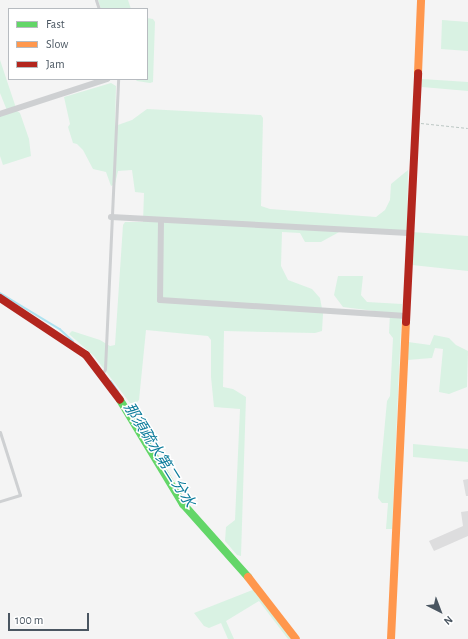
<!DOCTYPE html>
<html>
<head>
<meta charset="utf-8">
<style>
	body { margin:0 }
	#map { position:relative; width:468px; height:639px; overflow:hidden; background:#f4f4f4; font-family:"Alegreya Sans","Noto Sans JP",sans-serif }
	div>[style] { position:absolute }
	.green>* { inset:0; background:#d9f2e3 }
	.stream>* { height:1.5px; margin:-0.75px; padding:0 0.75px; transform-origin:0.75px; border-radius:0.75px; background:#aee2f0 }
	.building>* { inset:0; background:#ddddde }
	.path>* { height:1px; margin-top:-0.5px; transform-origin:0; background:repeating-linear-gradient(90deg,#bcc7c4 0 3px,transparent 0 5px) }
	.lane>* { height:3px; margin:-1.5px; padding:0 1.5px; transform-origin:1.5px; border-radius:1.5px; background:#ced0d2 }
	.street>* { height:6px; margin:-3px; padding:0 3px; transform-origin:3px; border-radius:3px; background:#ced0d2 }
	.fast>* { height:8px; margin:-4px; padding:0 4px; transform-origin:4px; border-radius:4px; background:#63d668 }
	.slow>* { height:8px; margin:-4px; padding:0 4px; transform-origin:4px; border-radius:4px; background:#ff974d }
	.jam>* { height:8px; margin:-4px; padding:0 4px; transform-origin:4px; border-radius:4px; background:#b3261e }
	span { translate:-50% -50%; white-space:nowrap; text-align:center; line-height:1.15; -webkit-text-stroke:3px #fff; paint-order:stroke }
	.water-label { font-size:15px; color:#0c7c9b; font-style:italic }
	.legend { position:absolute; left:8px; top:8px; width:140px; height:72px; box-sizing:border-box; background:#fff; border:1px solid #b7bbc0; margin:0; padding:5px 7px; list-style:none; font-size:12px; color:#4a5661 }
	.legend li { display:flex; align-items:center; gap:8px; height:20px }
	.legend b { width:20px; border:1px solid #b7bbc0 }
	.north { position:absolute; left:420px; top:591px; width:40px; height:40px; -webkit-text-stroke:3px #fff; paint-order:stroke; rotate:138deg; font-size:11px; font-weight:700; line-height:16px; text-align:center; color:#4a5661 }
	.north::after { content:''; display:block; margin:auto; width:14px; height:18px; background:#4a5661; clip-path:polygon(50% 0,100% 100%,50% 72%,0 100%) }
	.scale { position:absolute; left:8px; top:613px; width:81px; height:18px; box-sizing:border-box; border:2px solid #4a5661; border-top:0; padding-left:5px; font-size:12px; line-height:14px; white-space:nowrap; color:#4a5661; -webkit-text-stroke:3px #fff; paint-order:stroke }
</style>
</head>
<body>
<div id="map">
	<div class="green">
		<div style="clip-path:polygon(98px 0,128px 0,131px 9px,101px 9px)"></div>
		<div style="clip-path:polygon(147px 18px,153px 19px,155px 22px,153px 82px,150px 83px,137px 81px,135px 79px,147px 79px)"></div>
		<div style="clip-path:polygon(442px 20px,468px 22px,468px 51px,441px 49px)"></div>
		<div style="clip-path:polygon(0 60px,17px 111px,20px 113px,29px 139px,31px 156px,3px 165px,0 156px,0 116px,8px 113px,0 93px)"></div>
		<div style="clip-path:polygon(422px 79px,468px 82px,468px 91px,422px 87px)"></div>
		<div style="clip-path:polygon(111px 83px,116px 86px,115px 126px,132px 120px,147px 109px,261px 115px,263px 118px,261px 206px,270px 209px,376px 217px,385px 210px,390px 200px,391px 184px,408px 170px,407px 231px,341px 231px,321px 242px,305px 242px,300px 233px,282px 232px,281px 266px,288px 280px,312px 289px,320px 298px,323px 314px,322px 331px,315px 333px,224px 331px,223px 387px,233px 389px,246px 397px,241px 556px,237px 555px,225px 541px,226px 527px,235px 520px,240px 409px,214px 407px,211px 377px,211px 340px,208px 336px,146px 330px,139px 400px,136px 403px,130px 403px,94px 356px,69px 334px,72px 331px,100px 340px,110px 346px,115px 345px,123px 225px,125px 222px,143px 222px,144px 193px,135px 192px,132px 170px,118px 171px,115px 184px,111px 186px,106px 172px,93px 169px,83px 150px,77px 144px,73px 143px,68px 127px,70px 124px,64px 97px)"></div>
		<div style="clip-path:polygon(412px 232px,468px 236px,468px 271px,412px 265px)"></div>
		<div style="clip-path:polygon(338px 276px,363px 276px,361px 295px,367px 302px,402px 304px,392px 529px,386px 529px,388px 503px,382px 503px,378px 498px,387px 401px,390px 396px,393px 338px,389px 333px,390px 313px,343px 307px,334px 295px)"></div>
		<div style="clip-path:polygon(434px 335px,449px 338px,456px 345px,468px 351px,467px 387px,449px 394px,439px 392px,443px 349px,435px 348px,432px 358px,407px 360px,408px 342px,430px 345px)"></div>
		<div style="clip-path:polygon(413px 444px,468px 449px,468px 462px,413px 457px)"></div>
		<div style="clip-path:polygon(255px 589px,294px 639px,288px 639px,259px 601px,226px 621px,234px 639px,228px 639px,221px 623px,209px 628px,204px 626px,194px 613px)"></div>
	</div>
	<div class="stream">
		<div style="left:0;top:293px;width:70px;rotate:31deg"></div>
		<div style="left:60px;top:329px;width:18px;rotate:43deg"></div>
		<div style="left:111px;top:381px;width:12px;rotate:55deg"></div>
	</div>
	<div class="building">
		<div style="clip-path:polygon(468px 479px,468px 496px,466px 496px,463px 480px)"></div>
		<div style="clip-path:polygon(468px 511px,468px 536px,434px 551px,429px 541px,463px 526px,461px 512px)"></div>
	</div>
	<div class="path">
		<div style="left:421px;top:123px;width:47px;rotate:6.1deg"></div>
	</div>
	<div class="lane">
		<div style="left:96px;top:0;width:9px;rotate:72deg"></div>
		<div style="left:102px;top:374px;width:6px;rotate:-59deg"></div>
		<div style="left:105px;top:369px;width:290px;rotate:-87.4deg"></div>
		<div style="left:0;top:432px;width:66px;rotate:72.4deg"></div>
		<div style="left:20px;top:495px;width:21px;rotate:163deg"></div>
	</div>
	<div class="street">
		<div style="left:0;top:114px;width:113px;rotate:-18.1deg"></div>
		<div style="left:111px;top:217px;width:298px;rotate:3.1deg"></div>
		<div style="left:161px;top:220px;width:80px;rotate:90.7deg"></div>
		<div style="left:160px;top:300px;width:247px;rotate:3.7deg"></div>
	</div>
	<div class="fast">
		<div style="left:120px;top:400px;width:122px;rotate:58.8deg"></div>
		<div style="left:183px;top:504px;width:98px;rotate:48.3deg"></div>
	</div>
	<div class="slow">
		<div style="left:418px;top:73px;width:73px;rotate:-87.6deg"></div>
		<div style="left:248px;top:577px;width:78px;rotate:52.3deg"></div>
		<div style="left:391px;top:639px;width:317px;rotate:-87.3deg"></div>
	</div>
	<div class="jam">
		<div style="left:0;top:298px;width:103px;rotate:33.5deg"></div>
		<div style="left:86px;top:355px;width:56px;rotate:52.9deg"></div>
		<div style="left:406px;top:322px;width:249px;rotate:-87.2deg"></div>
	</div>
	<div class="water-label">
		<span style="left:159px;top:455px;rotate:58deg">那須疏水第二分水</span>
	</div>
	<ul class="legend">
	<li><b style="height:5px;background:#63d668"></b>Fast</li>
	<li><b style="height:5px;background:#ff974d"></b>Slow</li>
	<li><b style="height:5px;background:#b3261e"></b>Jam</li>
	</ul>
	<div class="north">N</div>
	<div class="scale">100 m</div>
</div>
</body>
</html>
